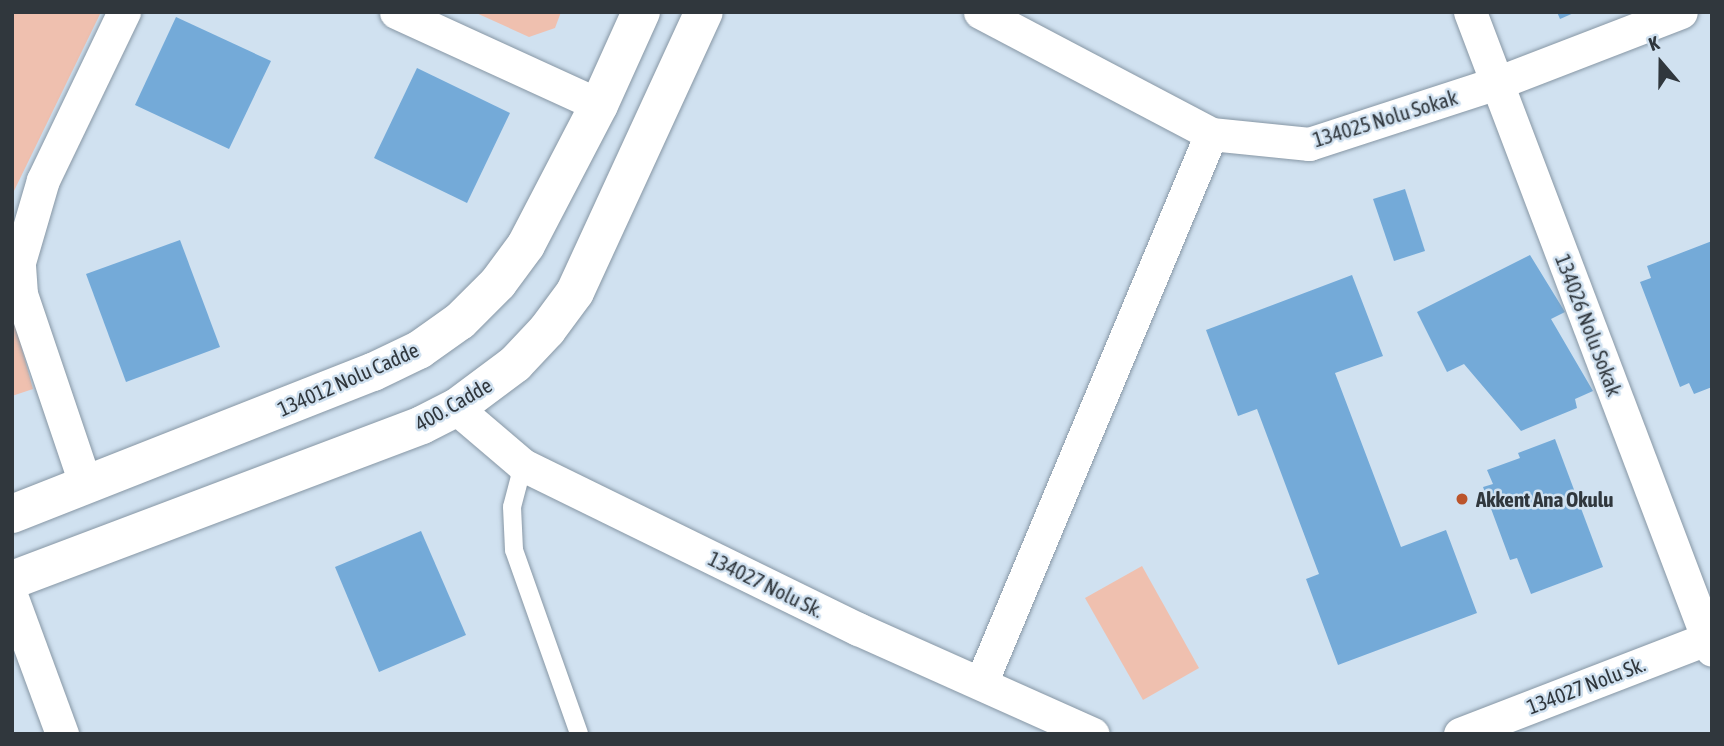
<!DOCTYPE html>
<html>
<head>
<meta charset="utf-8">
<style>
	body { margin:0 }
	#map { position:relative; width:1724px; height:746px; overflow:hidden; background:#d0e1f0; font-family:"Asap Condensed",sans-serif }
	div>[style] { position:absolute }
	.green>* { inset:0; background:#efc0af }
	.building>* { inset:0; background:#74aad8 }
	.roads { filter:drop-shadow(0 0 2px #8797a5) drop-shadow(0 0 2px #8797a5) }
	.lane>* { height:18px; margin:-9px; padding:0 9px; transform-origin:9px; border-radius:9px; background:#fff }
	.street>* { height:33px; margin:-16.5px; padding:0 16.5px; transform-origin:16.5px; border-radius:16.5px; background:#fff }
	.secondary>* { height:38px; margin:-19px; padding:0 19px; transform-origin:19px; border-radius:19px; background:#fff }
	.dots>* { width:19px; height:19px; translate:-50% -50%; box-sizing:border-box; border:4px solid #d0e1f0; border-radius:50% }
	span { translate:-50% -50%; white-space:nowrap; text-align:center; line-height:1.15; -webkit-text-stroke:5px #d0e1f0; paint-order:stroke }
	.street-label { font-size:21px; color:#30373d }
	.poi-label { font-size:21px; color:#30373d; font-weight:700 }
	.left { translate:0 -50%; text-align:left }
	.frame { position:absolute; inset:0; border:14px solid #30373d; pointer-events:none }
	.north { position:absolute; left:1626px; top:28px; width:70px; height:70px; -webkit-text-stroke:5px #d0e1f0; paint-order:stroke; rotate:340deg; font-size:19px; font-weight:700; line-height:28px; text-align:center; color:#30373d }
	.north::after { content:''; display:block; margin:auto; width:24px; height:32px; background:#30373d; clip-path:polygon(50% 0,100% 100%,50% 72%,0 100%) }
</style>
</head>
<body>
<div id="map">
	<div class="green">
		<div style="clip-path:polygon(12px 12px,101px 12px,12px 195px)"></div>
		<div style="clip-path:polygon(474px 12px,561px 12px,555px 28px,529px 37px)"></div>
		<div style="clip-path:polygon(12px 313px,33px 389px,12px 396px)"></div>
		<div style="clip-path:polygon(1142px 566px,1199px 668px,1143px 700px,1085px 598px)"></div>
	</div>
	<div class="building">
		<div style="clip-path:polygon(1557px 12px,1576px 12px,1560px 19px)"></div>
		<div style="clip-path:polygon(176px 17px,271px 61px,229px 149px,135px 105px)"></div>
		<div style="clip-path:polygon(417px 68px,510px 113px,467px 203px,374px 158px)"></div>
		<div style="clip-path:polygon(1405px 189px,1425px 251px,1394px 261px,1373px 199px)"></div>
		<div style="clip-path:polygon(180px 240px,220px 347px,126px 382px,86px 274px)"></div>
		<div style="clip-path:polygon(1712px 241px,1712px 387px,1694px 394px,1689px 383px,1680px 387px,1640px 282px,1651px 278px,1647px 266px)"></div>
		<div style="clip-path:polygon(1530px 255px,1565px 312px,1551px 319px,1593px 391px,1575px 399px,1577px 408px,1521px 431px,1464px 364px,1447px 372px,1417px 312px)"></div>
		<div style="clip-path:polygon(1352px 275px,1383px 356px,1335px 373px,1401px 547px,1446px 530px,1477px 613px,1338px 665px,1306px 579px,1319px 574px,1257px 409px,1238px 416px,1206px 330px)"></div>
		<div style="clip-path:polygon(1555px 439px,1603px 567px,1531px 594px,1517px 558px,1510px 560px,1483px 487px,1493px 484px,1487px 470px,1520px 458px,1518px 453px)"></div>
		<div style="clip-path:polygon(421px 531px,466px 635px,379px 672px,335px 567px)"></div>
	</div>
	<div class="roads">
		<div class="lane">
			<div style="left:523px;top:465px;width:43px;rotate:104.7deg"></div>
			<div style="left:512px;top:507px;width:43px;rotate:87.3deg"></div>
			<div style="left:514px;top:550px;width:195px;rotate:70.5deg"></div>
		</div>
		<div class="street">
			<div style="left:396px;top:12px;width:223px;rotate:24.6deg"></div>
			<div style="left:980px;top:12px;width:261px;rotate:27.8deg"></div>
			<div style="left:1211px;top:134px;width:99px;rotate:5.8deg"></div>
			<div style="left:1309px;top:144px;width:198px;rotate:-18deg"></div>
			<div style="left:1497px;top:83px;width:197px;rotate:-21.1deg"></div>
			<div style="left:1470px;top:12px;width:682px;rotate:69.23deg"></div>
			<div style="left:456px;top:408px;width:88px;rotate:40.4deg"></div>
			<div style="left:523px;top:465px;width:373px;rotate:26.1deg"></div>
			<div style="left:858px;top:629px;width:257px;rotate:24.1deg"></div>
			<div style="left:86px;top:486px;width:203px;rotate:-108.7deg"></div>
			<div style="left:21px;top:294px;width:32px;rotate:-94deg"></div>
			<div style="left:19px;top:262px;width:85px;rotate:-73.7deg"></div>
			<div style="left:43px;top:180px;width:187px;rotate:-64.3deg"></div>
			<div style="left:12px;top:598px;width:145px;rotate:69.8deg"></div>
			<div style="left:981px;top:683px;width:595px;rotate:-67.27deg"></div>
			<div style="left:1460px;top:734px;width:270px;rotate:-21.1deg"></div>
		</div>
		<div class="secondary">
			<div style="left:12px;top:514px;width:388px;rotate:-21.5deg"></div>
			<div style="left:373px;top:372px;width:51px;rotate:-25.6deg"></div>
			<div style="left:419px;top:350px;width:50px;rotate:-35.3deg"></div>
			<div style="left:460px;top:321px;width:54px;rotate:-45deg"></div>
			<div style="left:498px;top:283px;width:47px;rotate:-53.6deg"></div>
			<div style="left:526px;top:245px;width:158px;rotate:-62.5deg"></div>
			<div style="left:599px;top:105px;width:102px;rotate:-65.7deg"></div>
			<div style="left:12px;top:580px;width:438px;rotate:-20.7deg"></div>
			<div style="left:422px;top:425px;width:38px;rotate:-27deg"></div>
			<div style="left:456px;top:408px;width:74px;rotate:-36.7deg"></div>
			<div style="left:515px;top:364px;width:47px;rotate:-46.7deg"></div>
			<div style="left:547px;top:330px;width:47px;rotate:-53.6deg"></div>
			<div style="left:575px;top:292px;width:308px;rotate:-65.3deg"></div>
		</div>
	</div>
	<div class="dots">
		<div style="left:1462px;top:499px;background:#bb542b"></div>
	</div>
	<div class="street-label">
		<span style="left:1385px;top:118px;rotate:-17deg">134025 Nolu Sokak</span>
		<span style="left:1589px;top:325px;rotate:69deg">134026 Nolu Sokak</span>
		<span style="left:348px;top:379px;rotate:-24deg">134012 Nolu Cadde</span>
		<span style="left:453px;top:404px;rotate:-30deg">400. Cadde</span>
		<span style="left:766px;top:584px;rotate:26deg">134027 Nolu Sk.</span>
		<span style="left:1586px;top:685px;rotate:-21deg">134027 Nolu Sk.</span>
	</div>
	<div class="poi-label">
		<span class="left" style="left:1476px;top:499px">Akkent Ana Okulu</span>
	</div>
	<div class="frame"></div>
	<div class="north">K</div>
</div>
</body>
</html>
